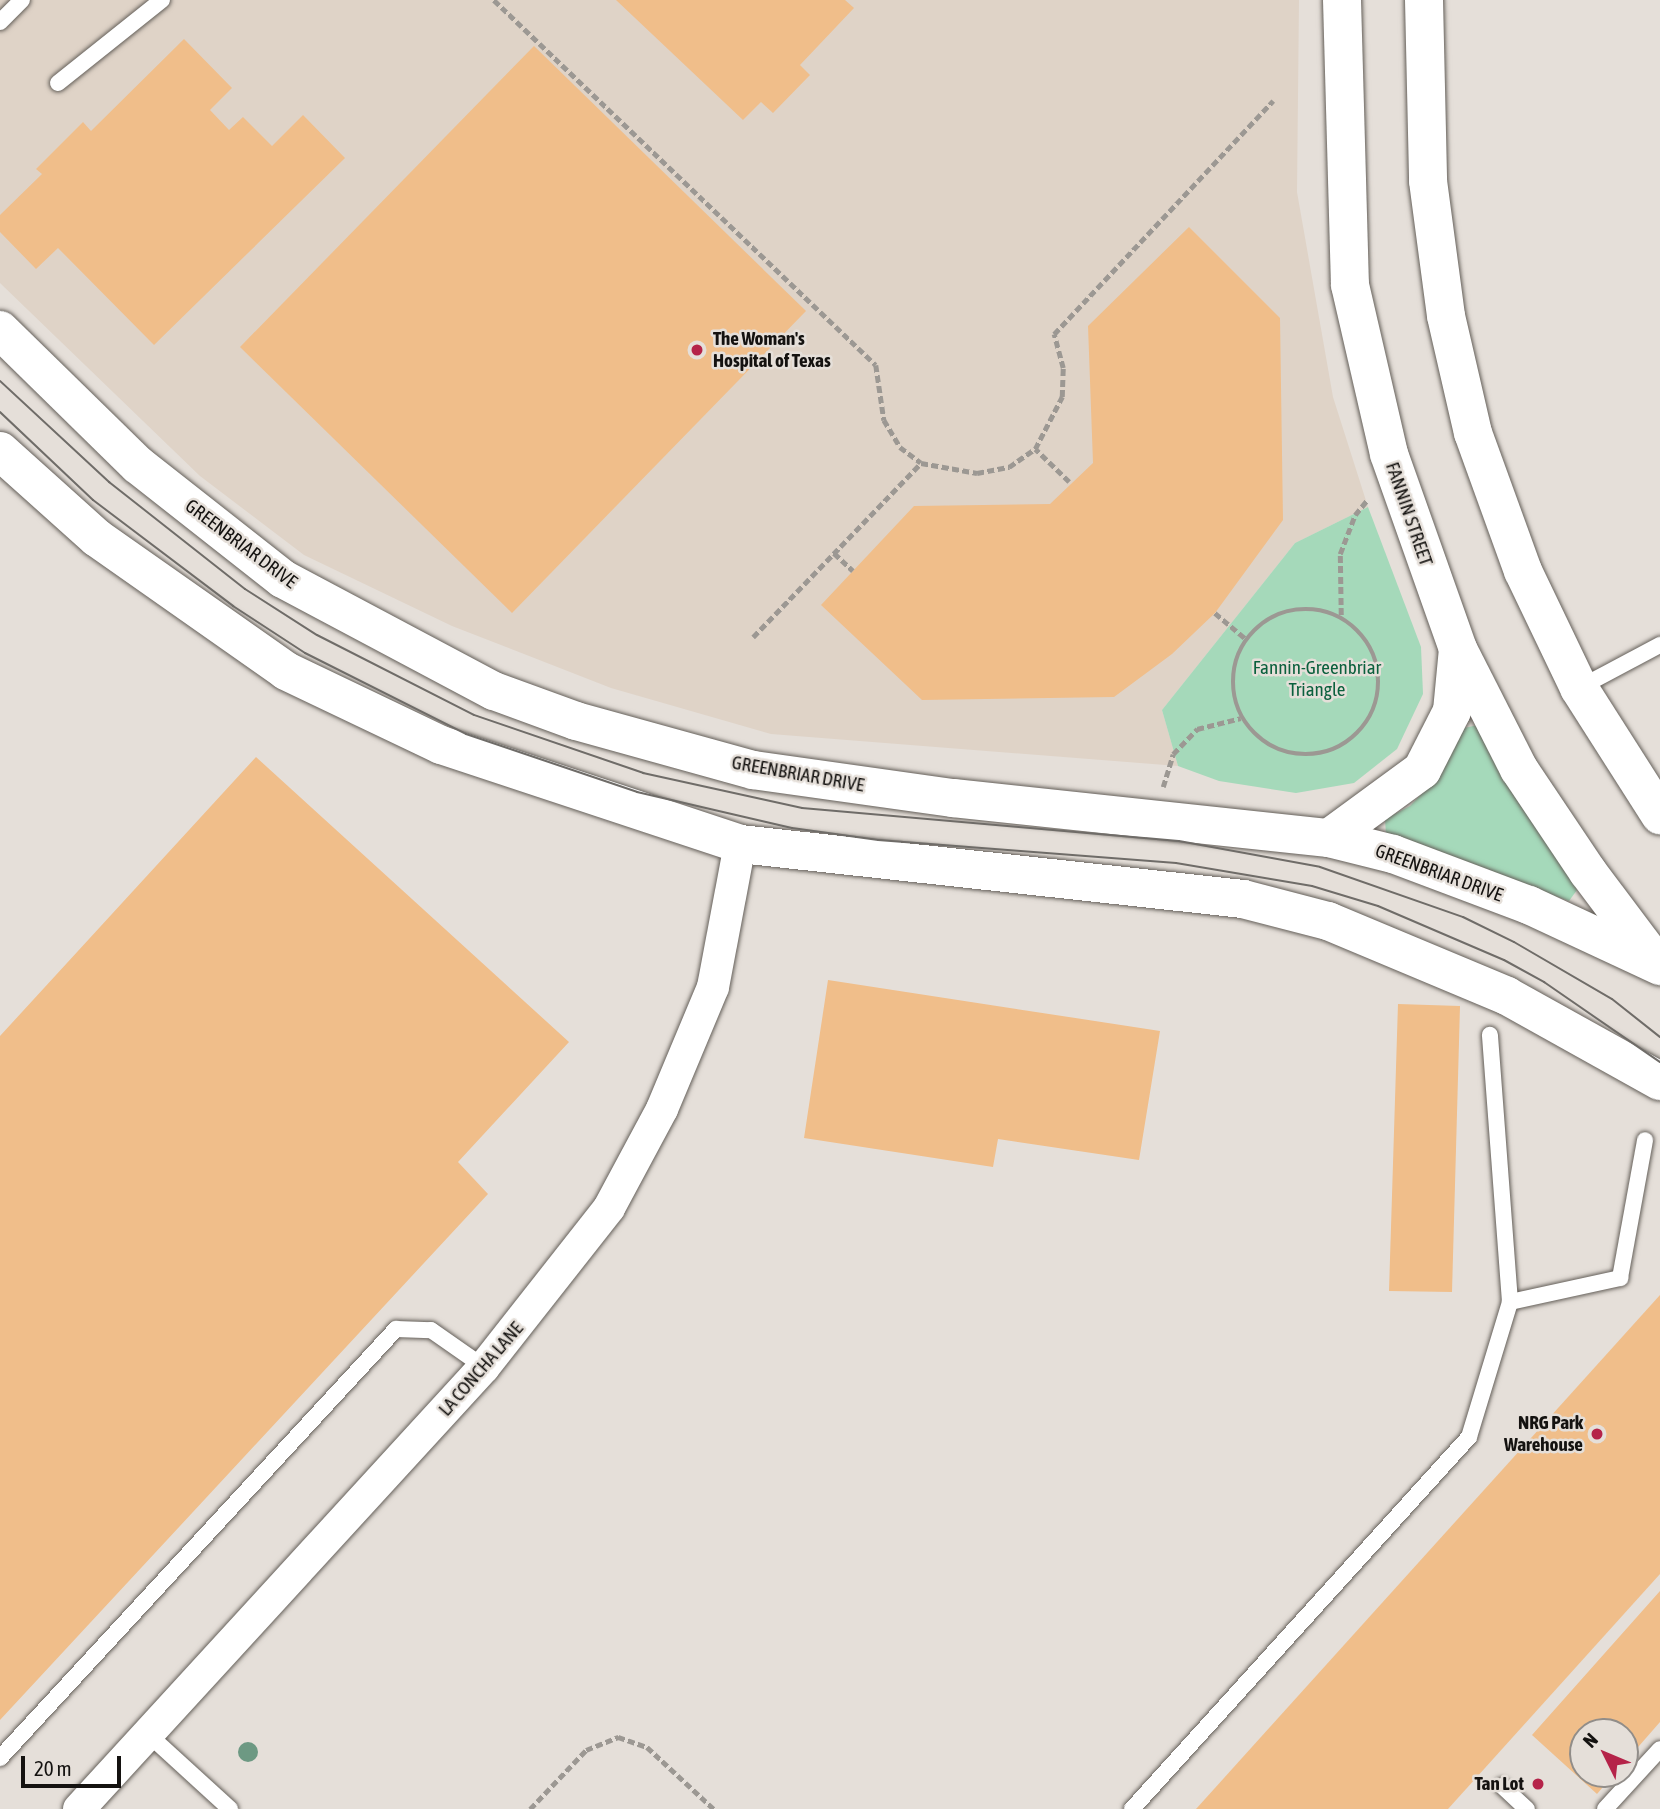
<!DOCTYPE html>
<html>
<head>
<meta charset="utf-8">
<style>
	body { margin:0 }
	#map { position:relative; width:1660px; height:1809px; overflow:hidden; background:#e5dfd9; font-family:"Asap Condensed",sans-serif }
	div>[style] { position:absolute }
	.built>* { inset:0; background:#dfd3c7 }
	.green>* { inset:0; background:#a5d9ba }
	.building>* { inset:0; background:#f0be8a }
	.path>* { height:4.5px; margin-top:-2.25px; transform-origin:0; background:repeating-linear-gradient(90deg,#9c9893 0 7px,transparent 0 10.5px) }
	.path>.ring { margin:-2.25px; padding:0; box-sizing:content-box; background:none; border:4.5px solid #9c9893; border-radius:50% }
	.roads { filter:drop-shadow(0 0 2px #645f59) drop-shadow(0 0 2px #645f59) }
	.service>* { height:16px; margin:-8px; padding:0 8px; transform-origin:8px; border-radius:8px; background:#fff }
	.minor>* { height:32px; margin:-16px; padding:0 16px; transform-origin:16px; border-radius:16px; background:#fff }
	.primary>* { height:38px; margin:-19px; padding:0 19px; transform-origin:19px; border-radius:19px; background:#fff }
	.tram>* { height:2px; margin:-1px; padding:0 1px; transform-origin:1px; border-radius:1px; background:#6f6c68 }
	.trees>* { width:20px; height:20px; margin:-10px; border-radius:50%; background:#6d9983 }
	.dots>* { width:19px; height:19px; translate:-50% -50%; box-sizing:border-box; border:4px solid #e5dfd9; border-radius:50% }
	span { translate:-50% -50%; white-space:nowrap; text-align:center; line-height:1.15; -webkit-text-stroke:5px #e5dfd9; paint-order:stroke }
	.poi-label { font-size:19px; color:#141210; font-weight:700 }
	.left { translate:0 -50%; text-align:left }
	.right { translate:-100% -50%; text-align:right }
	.street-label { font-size:19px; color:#141210 }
	.park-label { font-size:19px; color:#0b603d }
	.north { position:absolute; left:1569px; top:1718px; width:70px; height:70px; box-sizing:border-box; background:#e5dfd9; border:2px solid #918d89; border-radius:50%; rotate:313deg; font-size:19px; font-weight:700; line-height:28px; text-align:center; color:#141210 }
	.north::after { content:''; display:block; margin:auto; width:24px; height:32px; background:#b52349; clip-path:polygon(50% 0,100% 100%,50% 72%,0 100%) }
	.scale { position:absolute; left:21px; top:1756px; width:100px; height:32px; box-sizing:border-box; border:4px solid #141210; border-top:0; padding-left:9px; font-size:21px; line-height:24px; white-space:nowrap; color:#141210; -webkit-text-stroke:5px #e5dfd9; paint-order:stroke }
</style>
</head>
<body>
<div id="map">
	<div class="built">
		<div style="clip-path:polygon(0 0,1299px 0,1297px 192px,1333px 397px,1368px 507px,1295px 543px,1162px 710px,1178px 766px,771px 734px,611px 688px,452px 626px,304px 555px,200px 476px,0 283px)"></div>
	</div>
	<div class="green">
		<div style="clip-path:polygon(1368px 507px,1421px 647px,1423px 694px,1397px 749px,1354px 783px,1296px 793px,1219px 781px,1178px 766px,1162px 710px,1295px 543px)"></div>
		<div style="clip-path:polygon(1478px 725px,1577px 890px,1569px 901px,1386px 835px,1385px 819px,1410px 806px,1432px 783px,1464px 728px)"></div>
	</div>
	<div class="building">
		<div style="clip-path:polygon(616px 0,845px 0,854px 8px,800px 65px,810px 75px,773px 113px,761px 102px,743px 120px)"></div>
		<div style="clip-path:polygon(184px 39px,232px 88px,210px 110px,229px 130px,243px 117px,272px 146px,303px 115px,345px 158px,154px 345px,58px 248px,36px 269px,0 232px,0 215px,42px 174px,36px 169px,83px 122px,91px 131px)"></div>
		<div style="clip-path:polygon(534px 46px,806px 311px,512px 613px,240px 347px)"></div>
		<div style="clip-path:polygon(1189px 227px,1280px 318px,1283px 520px,1215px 613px,1172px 654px,1114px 697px,922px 700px,821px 605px,914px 506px,1050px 504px,1093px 463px,1088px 326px)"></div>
		<div style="clip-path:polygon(256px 757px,569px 1042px,458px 1162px,488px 1194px,0 1720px,0 1036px)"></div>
		<div style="clip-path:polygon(828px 980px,1160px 1031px,1139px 1160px,998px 1139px,993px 1167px,804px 1138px)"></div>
		<div style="clip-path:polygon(1398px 1004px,1460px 1006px,1452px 1292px,1389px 1291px)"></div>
		<div style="clip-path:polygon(1660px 1295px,1660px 1574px,1448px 1809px,1196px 1809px)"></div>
		<div style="clip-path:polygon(1660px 1591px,1660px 1722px,1625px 1762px,1625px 1732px,1583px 1732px,1583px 1774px,1614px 1774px,1597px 1794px,1532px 1735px)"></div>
	</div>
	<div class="path">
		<div style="left:494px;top:0;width:528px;rotate:43.7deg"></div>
		<div style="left:876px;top:365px;width:56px;rotate:81.7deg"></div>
		<div style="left:884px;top:420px;width:31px;rotate:59deg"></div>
		<div style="left:900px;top:447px;width:26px;rotate:37deg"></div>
		<div style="left:1069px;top:482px;width:47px;rotate:-135.9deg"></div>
		<div style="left:1035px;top:449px;width:59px;rotate:-62.6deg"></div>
		<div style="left:1062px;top:397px;width:29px;rotate:-88deg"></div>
		<div style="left:1063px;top:368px;width:35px;rotate:-105deg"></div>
		<div style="left:1054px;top:334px;width:320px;rotate:-46.8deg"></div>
		<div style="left:834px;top:553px;width:26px;rotate:43deg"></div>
		<div class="ring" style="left:1233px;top:609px;width:141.5px;height:141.5px"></div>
		<div style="left:1215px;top:613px;width:40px;rotate:40deg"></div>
		<div style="left:1341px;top:615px;width:61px;rotate:-90.9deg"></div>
		<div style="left:1340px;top:554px;width:42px;rotate:-69deg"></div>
		<div style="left:1355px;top:515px;width:19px;rotate:-51deg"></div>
		<div style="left:753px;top:637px;width:242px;rotate:-46deg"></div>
		<div style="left:921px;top:463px;width:57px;rotate:10.1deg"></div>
		<div style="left:977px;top:473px;width:33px;rotate:-11deg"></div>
		<div style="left:1009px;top:467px;width:32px;rotate:-35deg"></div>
		<div style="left:1163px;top:787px;width:34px;rotate:-73deg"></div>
		<div style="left:1173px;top:754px;width:35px;rotate:-46deg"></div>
		<div style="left:1197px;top:729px;width:45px;rotate:-14deg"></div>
		<div style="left:530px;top:1809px;width:81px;rotate:-46.5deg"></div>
		<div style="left:586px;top:1750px;width:35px;rotate:-22deg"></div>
		<div style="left:618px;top:1737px;width:31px;rotate:19deg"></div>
		<div style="left:647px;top:1747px;width:91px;rotate:42.8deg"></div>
	</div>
	<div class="roads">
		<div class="service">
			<div style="left:0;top:22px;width:31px;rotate:-45deg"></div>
			<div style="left:58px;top:83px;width:133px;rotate:-38.6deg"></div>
			<div style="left:1579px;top:688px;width:92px;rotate:-28deg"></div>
			<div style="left:1510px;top:1302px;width:113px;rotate:-12.3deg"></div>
			<div style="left:1620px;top:1278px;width:140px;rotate:-79.7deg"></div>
			<div style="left:148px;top:1734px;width:111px;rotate:42.4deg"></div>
			<div style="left:0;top:1758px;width:584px;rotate:-47.29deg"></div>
			<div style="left:396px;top:1329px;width:35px;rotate:2deg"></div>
			<div style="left:431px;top:1330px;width:65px;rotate:34.9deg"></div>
			<div style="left:1502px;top:1786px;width:34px;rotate:43deg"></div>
			<div style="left:1132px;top:1809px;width:502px;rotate:-47.83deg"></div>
			<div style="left:1469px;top:1437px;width:141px;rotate:-73.1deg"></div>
			<div style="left:1510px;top:1302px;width:268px;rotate:-94.3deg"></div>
			<div style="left:1605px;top:1809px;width:81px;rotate:-47.5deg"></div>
		</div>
		<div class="minor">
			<div style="left:79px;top:1809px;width:599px;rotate:-47.5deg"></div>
			<div style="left:484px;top:1367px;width:202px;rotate:-51.8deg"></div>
			<div style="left:609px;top:1208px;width:112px;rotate:-61.8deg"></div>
			<div style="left:662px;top:1109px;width:132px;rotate:-67.3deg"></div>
			<div style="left:713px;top:987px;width:146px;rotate:-79.3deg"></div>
		</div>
		<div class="primary">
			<div style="left:1342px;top:0;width:285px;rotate:88.4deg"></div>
			<div style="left:1350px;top:285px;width:173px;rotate:77deg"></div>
			<div style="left:1389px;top:454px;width:207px;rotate:70.5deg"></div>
			<div style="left:1458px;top:649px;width:135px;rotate:63.1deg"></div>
			<div style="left:1519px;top:769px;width:124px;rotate:56.2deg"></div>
			<div style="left:1588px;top:872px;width:110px;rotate:53.1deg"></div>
			<div style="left:1424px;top:0;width:181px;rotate:88.7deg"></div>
			<div style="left:1428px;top:181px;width:136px;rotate:82.4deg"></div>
			<div style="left:1446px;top:316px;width:120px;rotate:77deg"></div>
			<div style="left:1473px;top:433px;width:147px;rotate:70.1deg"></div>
			<div style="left:1523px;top:571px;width:130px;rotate:64.4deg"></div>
			<div style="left:1579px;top:688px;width:151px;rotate:57.5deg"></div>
			<div style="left:0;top:330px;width:193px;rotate:44.4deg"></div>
			<div style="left:138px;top:465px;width:184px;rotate:38.2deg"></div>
			<div style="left:283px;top:579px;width:239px;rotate:28deg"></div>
			<div style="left:494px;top:691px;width:87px;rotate:20.1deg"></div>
			<div style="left:576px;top:721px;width:184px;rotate:15.5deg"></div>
			<div style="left:753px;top:770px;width:202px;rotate:8deg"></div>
			<div style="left:953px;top:798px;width:378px;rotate:6.1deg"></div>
			<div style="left:1329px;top:838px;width:66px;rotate:14deg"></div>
			<div style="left:1393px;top:854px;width:145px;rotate:20.6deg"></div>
			<div style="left:1529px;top:905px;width:145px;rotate:25deg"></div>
			<div style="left:0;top:451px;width:130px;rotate:41.9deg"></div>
			<div style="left:97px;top:538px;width:231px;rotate:35.1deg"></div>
			<div style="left:286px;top:671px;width:172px;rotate:25.5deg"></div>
			<div style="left:441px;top:745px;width:315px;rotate:18.3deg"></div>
			<div style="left:740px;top:844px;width:506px;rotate:6.24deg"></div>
			<div style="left:1243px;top:899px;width:88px;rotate:14.5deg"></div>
			<div style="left:1328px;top:921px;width:194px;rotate:22.7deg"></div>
			<div style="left:1507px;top:996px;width:175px;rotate:29.1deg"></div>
			<div style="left:1329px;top:838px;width:115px;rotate:-36.2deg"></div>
			<div style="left:1422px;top:770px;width:66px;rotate:-63deg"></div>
			<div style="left:1452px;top:711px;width:62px;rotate:-84.5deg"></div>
		</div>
	</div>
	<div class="tram">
		<div style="left:0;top:381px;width:149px;rotate:42.8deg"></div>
		<div style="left:109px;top:482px;width:173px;rotate:38.2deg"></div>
		<div style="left:245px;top:589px;width:85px;rotate:32.6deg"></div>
		<div style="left:317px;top:635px;width:176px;rotate:27deg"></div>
		<div style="left:474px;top:715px;width:179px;rotate:18.9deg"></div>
		<div style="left:643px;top:773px;width:163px;rotate:12.4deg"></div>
		<div style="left:802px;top:808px;width:378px;rotate:5deg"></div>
		<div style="left:1179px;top:841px;width:143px;rotate:10.4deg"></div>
		<div style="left:1320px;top:867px;width:151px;rotate:19.3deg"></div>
		<div style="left:1463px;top:917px;width:57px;rotate:26.1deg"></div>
		<div style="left:1514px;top:942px;width:113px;rotate:30.2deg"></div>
		<div style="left:1612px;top:999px;width:61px;rotate:38.4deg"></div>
		<div style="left:0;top:412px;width:128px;rotate:43.4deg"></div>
		<div style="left:93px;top:500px;width:176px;rotate:37.1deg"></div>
		<div style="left:233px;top:606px;width:86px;rotate:33.1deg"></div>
		<div style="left:305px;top:653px;width:180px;rotate:26.7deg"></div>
		<div style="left:466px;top:734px;width:181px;rotate:18.7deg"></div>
		<div style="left:637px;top:792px;width:159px;rotate:13.1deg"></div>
		<div style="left:792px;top:828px;width:87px;rotate:7.9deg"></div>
		<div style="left:878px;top:840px;width:299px;rotate:4.4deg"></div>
		<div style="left:1176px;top:863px;width:138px;rotate:9.6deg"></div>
		<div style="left:1312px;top:886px;width:69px;rotate:16.9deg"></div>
		<div style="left:1378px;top:906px;width:137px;rotate:23.2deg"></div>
		<div style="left:1504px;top:960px;width:46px;rotate:28.8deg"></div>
		<div style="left:1544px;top:982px;width:141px;rotate:34.6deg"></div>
	</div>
	<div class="trees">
		<div style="left:248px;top:1752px"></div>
	</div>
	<div class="dots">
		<div style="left:697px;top:350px;background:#b52349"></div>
		<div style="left:1597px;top:1434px;background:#b52349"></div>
		<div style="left:1538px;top:1784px;background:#b52349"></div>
	</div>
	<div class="poi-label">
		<span class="left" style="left:713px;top:350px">The Woman's<br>Hospital of Texas</span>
		<span class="right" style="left:1583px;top:1434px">NRG Park<br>Warehouse</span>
		<span class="right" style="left:1524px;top:1784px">Tan Lot</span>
	</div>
	<div class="street-label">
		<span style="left:1409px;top:514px;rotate:71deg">FANNIN STREET</span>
		<span style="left:241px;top:544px;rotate:37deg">GREENBRIAR DRIVE</span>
		<span style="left:798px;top:774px;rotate:10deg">GREENBRIAR DRIVE</span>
		<span style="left:1439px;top:873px;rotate:20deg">GREENBRIAR DRIVE</span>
		<span style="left:481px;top:1369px;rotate:-49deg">LA CONCHA LANE</span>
	</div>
	<div class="park-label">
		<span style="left:1317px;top:679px">Fannin-Greenbriar<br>Triangle</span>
	</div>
	<div class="north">N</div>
	<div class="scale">20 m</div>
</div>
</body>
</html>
